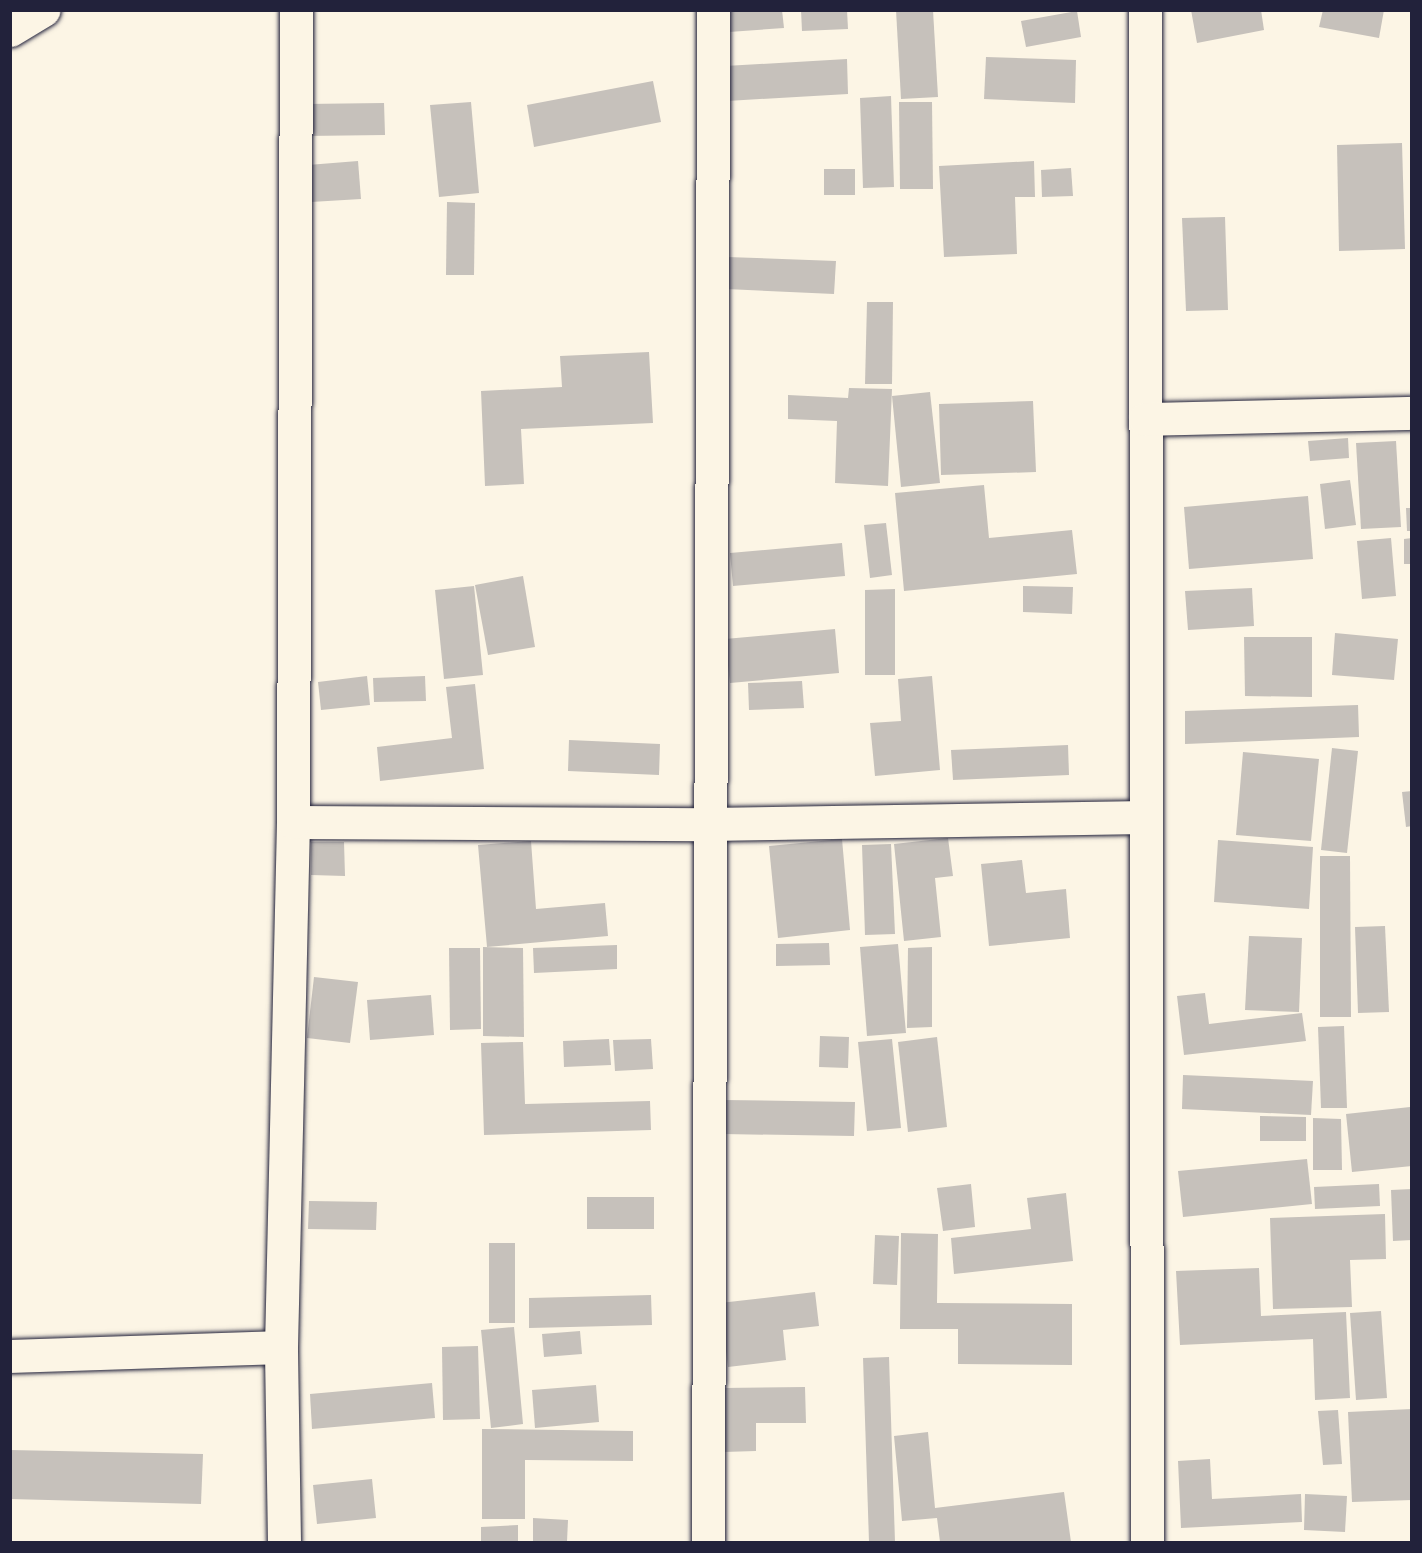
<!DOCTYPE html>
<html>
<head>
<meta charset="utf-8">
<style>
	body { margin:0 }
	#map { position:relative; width:1422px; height:1553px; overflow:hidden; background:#fcf5e5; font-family:"Comic Neue",sans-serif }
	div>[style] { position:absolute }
	.building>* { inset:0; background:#c6c1bb }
	.roads { filter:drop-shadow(0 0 2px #22223b) drop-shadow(0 0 2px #22223b) }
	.minor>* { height:33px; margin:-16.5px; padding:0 16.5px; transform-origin:16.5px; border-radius:16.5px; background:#fcf5e5 }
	span { translate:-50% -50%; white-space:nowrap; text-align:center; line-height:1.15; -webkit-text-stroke:4.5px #fcf5e5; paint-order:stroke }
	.frame { position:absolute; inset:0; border:12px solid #22223b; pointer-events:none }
</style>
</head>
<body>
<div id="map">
	<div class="building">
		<div style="clip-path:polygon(727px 10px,782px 10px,784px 28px,729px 32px)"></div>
		<div style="clip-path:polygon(801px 10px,847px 10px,848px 29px,802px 31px)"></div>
		<div style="clip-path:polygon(896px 10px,933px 10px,938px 97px,901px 99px)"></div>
		<div style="clip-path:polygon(1191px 10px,1261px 10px,1264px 30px,1197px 43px)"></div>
		<div style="clip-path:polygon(1323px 10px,1384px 10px,1379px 38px,1319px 27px)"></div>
		<div style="clip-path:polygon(1077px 11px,1081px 37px,1026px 47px,1021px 21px)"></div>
		<div style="clip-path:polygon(986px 57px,1076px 60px,1075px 103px,984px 99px)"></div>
		<div style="clip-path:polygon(847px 59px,848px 94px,727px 101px,725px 66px)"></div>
		<div style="clip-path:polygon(653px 81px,661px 122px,534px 147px,527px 105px)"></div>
		<div style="clip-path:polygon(891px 96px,894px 187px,863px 188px,860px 98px)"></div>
		<div style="clip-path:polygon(471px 102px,479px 193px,439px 197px,430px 105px)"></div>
		<div style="clip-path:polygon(899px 102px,932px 102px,933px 189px,900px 189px)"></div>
		<div style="clip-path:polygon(384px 103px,385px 135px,306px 136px,305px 104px)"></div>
		<div style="clip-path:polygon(1402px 143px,1405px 249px,1339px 251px,1337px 145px)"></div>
		<div style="clip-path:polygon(358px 161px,361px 199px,311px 202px,308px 165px)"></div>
		<div style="clip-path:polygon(1034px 161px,1035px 197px,1015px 197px,1017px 254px,944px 257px,939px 166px)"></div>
		<div style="clip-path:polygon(1071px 168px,1073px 196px,1042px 197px,1041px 170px)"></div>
		<div style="clip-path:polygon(824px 169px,855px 169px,855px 195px,824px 195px)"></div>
		<div style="clip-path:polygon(447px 202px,475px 203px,474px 275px,446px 275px)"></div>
		<div style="clip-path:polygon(1225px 217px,1228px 310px,1186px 311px,1182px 218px)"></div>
		<div style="clip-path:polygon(727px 257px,836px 261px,834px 294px,726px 289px)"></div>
		<div style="clip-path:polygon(867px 302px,893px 302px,892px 384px,865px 384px)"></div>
		<div style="clip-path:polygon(649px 352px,653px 423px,521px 429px,524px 484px,485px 486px,481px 391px,562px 387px,560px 356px)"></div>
		<div style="clip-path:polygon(849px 388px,892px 389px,888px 486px,835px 483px,837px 421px,788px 419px,788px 395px,848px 398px)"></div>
		<div style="clip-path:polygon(930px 392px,940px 483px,901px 487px,892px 396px)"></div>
		<div style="clip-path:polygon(1033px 401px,1036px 472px,941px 475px,939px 404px)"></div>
		<div style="clip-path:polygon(1348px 438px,1349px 458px,1310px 461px,1308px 441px)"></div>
		<div style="clip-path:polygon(1396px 441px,1401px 527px,1361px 529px,1356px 443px)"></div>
		<div style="clip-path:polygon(1350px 480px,1356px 525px,1325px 529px,1320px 484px)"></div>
		<div style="clip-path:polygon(984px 485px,989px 538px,1072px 530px,1077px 574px,904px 591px,895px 493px)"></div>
		<div style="clip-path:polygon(1308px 496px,1313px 559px,1189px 569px,1184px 507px)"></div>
		<div style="clip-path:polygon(1406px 508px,1412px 508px,1412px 531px,1407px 531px)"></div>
		<div style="clip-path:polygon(886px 523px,892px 575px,870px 578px,864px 525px)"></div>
		<div style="clip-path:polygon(1391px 538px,1396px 596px,1362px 599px,1357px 541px)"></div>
		<div style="clip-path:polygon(1412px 538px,1412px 564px,1404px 564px,1404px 539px)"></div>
		<div style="clip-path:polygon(842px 543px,845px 576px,733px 586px,730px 553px)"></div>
		<div style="clip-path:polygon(523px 576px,535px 647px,488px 655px,475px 585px)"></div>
		<div style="clip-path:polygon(474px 586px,483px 675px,444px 679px,435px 590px)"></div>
		<div style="clip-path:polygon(1023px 586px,1073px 587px,1072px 614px,1023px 612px)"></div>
		<div style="clip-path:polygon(1252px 588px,1254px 626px,1188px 630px,1185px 591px)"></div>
		<div style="clip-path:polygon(895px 589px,895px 675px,865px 675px,865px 590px)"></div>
		<div style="clip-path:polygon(835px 629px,839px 673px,730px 683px,725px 639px)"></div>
		<div style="clip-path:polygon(1335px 633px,1398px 639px,1394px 680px,1332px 675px)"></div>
		<div style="clip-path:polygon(1244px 637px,1312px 637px,1312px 697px,1245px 696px)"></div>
		<div style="clip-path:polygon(367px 676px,370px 705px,321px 710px,318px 682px)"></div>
		<div style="clip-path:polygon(425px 676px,426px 701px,374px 702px,373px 678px)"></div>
		<div style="clip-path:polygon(932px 676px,940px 770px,875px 776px,870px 723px,901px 721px,898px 679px)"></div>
		<div style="clip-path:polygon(802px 681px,804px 708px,749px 710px,748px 683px)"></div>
		<div style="clip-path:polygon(475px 684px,484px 769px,380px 781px,377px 747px,452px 738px,446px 687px)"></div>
		<div style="clip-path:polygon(1358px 705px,1359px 737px,1185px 744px,1185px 711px)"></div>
		<div style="clip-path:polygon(569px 740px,660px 744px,659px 775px,568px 771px)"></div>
		<div style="clip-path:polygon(1068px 745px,1069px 775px,953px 780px,951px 750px)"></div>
		<div style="clip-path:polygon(1332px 748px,1358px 751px,1347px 853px,1321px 850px)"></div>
		<div style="clip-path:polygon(1243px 752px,1319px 759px,1311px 841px,1236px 835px)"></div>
		<div style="clip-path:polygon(1412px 791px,1412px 826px,1406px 827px,1402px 792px)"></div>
		<div style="clip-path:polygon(948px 838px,953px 876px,935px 878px,941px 937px,904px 941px,894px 844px)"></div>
		<div style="clip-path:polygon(842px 839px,850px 930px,778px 938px,769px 846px)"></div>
		<div style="clip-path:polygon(1218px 840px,1313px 847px,1309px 909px,1214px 902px)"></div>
		<div style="clip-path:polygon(531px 841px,536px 909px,605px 903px,608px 936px,487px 947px,478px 845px)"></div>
		<div style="clip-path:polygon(311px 842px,344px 842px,345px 876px,311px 875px)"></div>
		<div style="clip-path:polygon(891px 844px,895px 934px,865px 935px,862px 845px)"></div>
		<div style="clip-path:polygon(1320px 856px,1350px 856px,1351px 1017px,1320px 1017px)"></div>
		<div style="clip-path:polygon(1022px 860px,1026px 893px,1066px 889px,1070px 938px,989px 946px,981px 864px)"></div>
		<div style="clip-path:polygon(1385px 926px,1389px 1012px,1358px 1013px,1355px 927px)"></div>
		<div style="clip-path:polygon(1249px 936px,1302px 938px,1299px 1012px,1245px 1010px)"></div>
		<div style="clip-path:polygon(829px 943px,830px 965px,776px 966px,776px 944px)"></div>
		<div style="clip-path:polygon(898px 944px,906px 1033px,867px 1036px,860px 947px)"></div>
		<div style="clip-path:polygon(617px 945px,617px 969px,534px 973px,533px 948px)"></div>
		<div style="clip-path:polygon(483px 947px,523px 948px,524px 1037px,483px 1036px)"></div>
		<div style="clip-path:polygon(932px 947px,932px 1027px,907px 1028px,908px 948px)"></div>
		<div style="clip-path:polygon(449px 948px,480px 948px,481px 1029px,450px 1030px)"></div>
		<div style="clip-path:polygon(314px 977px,358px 982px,350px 1043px,307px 1038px)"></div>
		<div style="clip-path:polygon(1205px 993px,1209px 1024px,1302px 1013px,1306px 1041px,1184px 1055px,1177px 996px)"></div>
		<div style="clip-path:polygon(431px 995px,434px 1035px,370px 1040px,367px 1000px)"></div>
		<div style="clip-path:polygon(1344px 1026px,1347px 1108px,1321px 1108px,1318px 1027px)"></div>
		<div style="clip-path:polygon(820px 1036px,849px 1037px,848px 1068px,819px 1067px)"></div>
		<div style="clip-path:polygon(937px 1037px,947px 1127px,908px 1132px,898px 1042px)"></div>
		<div style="clip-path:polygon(609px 1039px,611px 1065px,564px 1067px,563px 1041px)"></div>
		<div style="clip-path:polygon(651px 1039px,653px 1069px,615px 1071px,613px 1040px)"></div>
		<div style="clip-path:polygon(892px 1039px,901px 1128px,867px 1131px,858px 1042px)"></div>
		<div style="clip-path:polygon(523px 1042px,525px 1104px,650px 1101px,651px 1130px,484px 1135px,481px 1043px)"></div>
		<div style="clip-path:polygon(1183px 1075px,1313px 1081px,1311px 1115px,1182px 1109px)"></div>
		<div style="clip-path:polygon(723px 1100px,855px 1102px,854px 1136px,723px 1134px)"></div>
		<div style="clip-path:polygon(1410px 1107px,1412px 1166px,1352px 1172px,1346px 1114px)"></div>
		<div style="clip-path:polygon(1260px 1116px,1306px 1117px,1306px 1141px,1260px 1141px)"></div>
		<div style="clip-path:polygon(1313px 1118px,1341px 1119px,1342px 1170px,1313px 1170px)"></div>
		<div style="clip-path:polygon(1307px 1159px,1312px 1204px,1183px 1217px,1178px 1171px)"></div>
		<div style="clip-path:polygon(971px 1184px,975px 1227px,943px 1231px,937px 1188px)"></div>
		<div style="clip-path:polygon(1379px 1184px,1380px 1206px,1315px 1209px,1314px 1187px)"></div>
		<div style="clip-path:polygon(1412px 1189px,1412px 1240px,1393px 1241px,1391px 1190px)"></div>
		<div style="clip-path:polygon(1066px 1193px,1073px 1261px,954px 1274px,951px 1238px,1031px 1229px,1027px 1198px)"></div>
		<div style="clip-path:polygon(587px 1197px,654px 1197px,654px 1229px,587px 1229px)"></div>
		<div style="clip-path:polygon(309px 1201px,377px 1202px,376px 1230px,308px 1229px)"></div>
		<div style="clip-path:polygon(1385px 1214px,1386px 1259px,1350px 1260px,1352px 1307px,1273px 1309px,1270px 1218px)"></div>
		<div style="clip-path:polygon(901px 1233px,938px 1234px,937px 1303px,1072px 1304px,1072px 1365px,958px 1364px,958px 1329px,900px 1329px)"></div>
		<div style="clip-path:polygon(875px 1235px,899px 1236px,897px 1285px,873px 1284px)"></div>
		<div style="clip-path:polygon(489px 1243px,515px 1243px,515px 1323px,489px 1323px)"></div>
		<div style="clip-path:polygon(1259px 1268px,1261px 1316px,1346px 1312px,1350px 1398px,1315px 1400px,1313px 1339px,1180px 1345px,1176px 1271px)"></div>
		<div style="clip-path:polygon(815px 1292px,819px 1326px,783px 1330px,786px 1360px,728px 1367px,720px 1303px)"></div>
		<div style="clip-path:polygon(651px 1295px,652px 1325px,529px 1328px,529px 1298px)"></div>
		<div style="clip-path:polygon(1381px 1311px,1387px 1398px,1356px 1400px,1350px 1313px)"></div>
		<div style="clip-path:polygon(514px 1327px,523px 1424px,491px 1428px,481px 1330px)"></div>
		<div style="clip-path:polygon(580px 1331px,582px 1354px,544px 1357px,542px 1334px)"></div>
		<div style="clip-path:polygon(478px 1346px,480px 1419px,443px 1420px,442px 1347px)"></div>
		<div style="clip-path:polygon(889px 1357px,895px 1542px,869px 1542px,863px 1358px)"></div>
		<div style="clip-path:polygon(432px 1383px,435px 1418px,312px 1429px,310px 1394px)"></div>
		<div style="clip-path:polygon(596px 1385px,599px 1422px,535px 1428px,532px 1390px)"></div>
		<div style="clip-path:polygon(805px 1387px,806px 1423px,756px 1423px,756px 1451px,724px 1452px,722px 1388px)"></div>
		<div style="clip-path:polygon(1412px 1409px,1412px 1500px,1352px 1502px,1348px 1412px)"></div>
		<div style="clip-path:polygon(1338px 1410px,1342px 1464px,1323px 1465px,1318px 1411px)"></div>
		<div style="clip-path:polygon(482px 1429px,633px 1431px,633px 1461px,525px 1460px,525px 1519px,482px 1519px)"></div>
		<div style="clip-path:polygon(928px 1432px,935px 1508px,1064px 1492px,1071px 1542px,940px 1542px,937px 1518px,902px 1521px,894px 1436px)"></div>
		<div style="clip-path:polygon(10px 1450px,203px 1454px,201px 1504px,10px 1499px)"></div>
		<div style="clip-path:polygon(1210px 1459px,1212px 1499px,1301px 1494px,1302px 1522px,1181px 1528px,1178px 1461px)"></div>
		<div style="clip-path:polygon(372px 1479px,376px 1518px,317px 1524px,313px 1485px)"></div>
		<div style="clip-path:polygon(1305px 1494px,1347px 1496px,1345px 1532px,1304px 1530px)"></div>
		<div style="clip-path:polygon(533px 1518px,568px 1520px,567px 1542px,533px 1542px)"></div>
		<div style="clip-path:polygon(518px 1525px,518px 1542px,481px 1542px,481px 1527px)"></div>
	</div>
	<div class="roads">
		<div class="minor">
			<div style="left:1145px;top:10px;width:1532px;rotate:89.93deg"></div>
			<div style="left:10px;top:30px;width:39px;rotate:-31deg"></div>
			<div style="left:1145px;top:419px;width:267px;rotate:-1.3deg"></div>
			<div style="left:293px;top:822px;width:415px;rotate:0.3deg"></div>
			<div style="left:708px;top:824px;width:438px;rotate:-0.9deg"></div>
			<div style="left:10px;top:1356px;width:271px;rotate:-1.9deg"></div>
			<div style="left:284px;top:1542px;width:195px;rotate:-90.9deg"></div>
			<div style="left:281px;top:1347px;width:525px;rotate:-88.69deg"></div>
			<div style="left:293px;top:822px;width:812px;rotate:-89.79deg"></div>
			<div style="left:708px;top:1542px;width:1532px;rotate:-89.81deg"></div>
		</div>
	</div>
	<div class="frame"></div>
</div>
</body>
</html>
